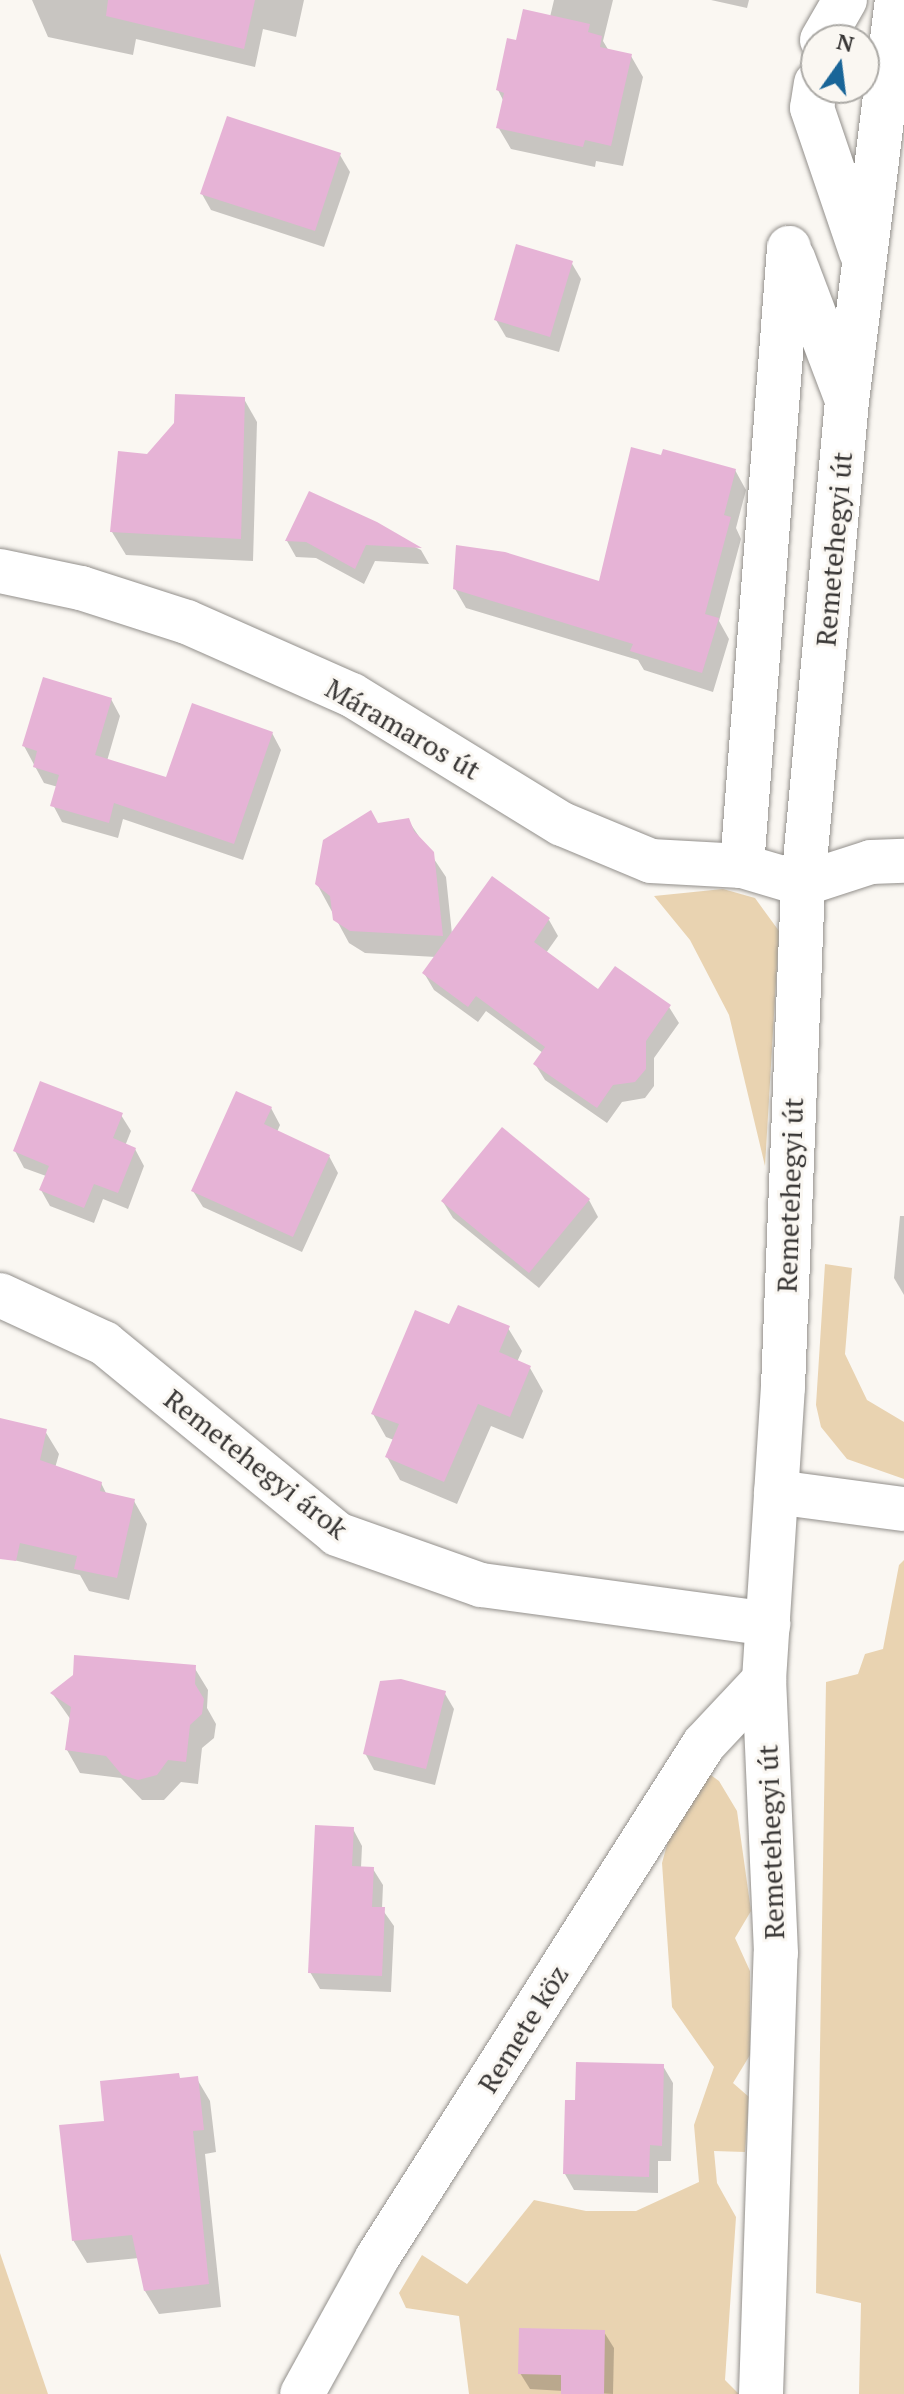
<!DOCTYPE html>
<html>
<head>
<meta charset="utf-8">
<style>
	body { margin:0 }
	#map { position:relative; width:904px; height:2394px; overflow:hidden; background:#faf7f2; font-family:"PT Serif",serif }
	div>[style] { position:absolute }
	.green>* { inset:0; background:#e9d3b1 }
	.shadow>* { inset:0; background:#0003 }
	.building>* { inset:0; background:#e6b3d6 }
	.roads { filter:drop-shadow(0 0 2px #93908c) drop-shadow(0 0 2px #93908c) }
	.minor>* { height:44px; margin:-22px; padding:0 22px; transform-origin:22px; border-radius:22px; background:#fff }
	span { translate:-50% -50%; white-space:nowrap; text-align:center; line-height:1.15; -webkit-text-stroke:6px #faf7f2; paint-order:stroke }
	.street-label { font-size:28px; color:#383635 }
	.north { position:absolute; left:800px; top:24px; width:80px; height:80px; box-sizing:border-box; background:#faf7f2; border:2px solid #acaaa6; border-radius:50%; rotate:14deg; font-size:22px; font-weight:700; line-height:32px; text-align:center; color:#383635 }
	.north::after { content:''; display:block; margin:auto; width:28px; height:36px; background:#196598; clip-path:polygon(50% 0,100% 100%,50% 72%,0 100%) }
</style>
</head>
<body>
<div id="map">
	<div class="green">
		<div style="clip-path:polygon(723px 889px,755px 898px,779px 931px,765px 1166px,729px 1015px,690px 940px,654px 896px)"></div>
		<div style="clip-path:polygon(825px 1264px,852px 1268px,845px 1354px,867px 1400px,904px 1422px,904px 1479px,847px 1459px,821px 1427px,816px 1405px)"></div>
		<div style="clip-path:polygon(904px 1560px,904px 2394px,859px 2394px,861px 2303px,816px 2293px,826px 1682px,858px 1674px,865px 1654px,883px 1649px,899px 1565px)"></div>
		<div style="clip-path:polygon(708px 1773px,719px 1781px,737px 1811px,751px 1911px,735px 1938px,750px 1971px,750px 2055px,733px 2083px,749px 2097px,745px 2152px,714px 2151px,717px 2183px,736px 2217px,725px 2380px,739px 2394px,469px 2394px,459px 2316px,406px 2308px,399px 2293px,422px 2255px,467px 2284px,534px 2200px,586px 2211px,636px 2211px,699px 2182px,694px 2125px,714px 2067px,672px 2007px,662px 1863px,678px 1805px)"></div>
		<div style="clip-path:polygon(0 2253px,48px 2394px,0 2394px)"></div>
	</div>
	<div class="shadow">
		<div style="clip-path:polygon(32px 0,304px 0,296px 37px,263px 29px,255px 67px,136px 39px,133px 55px,48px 37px)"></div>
		<div style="clip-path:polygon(554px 0,613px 0,603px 41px,609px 51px,631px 56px,643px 77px,623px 166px,596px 161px,595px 167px,511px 149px,498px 127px,504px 102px,498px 90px,518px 42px,550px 17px)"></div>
		<div style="clip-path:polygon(711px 0,749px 0,747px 8px)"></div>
		<div style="clip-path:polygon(340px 155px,350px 172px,324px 247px,211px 210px,202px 194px)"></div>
		<div style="clip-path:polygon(571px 262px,581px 279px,559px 352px,506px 337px,496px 320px)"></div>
		<div style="clip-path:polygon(244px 399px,257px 422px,253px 561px,126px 555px,112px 532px,147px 456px)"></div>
		<div style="clip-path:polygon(735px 470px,746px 490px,736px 528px,741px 539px,719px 621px,729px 639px,713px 692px,644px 670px,638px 660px,466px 608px,455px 589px,600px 584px)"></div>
		<div style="clip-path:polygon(309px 494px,421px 550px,429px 564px,375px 561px,364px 584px,316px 558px,296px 557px,287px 541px)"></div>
		<div style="clip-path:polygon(111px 699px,120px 716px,107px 761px,167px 780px,272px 733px,281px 750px,243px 860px,123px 819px,118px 838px,62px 822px,53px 805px,58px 787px,44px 783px,24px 746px)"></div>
		<div style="clip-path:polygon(408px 820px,446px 877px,452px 934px,549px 920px,558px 936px,546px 953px,599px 992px,669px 1007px,679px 1023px,654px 1058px,654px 1086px,645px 1098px,622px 1102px,607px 1123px,545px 1080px,535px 1064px,543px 1053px,486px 1011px,478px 1022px,434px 990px,424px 973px,436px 957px,365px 953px,349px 943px,317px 884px,377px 825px)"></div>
		<div style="clip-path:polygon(271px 1108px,280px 1125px,277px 1132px,329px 1156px,338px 1173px,302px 1252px,203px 1207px,193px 1191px)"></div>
		<div style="clip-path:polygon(121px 1115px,131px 1131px,125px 1146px,135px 1149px,144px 1166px,128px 1209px,103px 1199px,94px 1223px,50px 1206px,41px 1190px,46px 1176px,24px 1168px,15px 1151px)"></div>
		<div style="clip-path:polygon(589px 1200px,598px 1217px,539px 1288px,453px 1218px,443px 1202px)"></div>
		<div style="clip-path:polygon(900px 1216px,904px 1216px,904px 1295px,894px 1278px)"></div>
		<div style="clip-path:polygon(451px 1327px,508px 1328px,522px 1351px,517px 1362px,530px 1368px,543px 1391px,523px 1439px,491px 1426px,457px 1504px,400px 1480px,387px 1457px,394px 1440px,386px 1437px,373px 1414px)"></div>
		<div style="clip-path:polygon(0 1424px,45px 1431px,59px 1454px,55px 1468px,101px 1483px,107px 1495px,134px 1501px,147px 1524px,129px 1600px,89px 1591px,80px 1575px,0 1557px)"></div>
		<div style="clip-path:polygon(194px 1667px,208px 1690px,207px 1708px,216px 1724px,214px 1738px,202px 1748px,198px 1784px,181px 1782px,164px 1800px,142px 1800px,121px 1778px,80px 1773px,67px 1750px,71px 1720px,52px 1693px)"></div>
		<div style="clip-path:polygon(444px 1692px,454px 1709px,435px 1785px,374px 1770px,365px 1753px)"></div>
		<div style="clip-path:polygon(353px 1829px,362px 1846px,361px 1868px,373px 1869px,383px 1885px,382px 1909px,394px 1926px,391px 1992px,320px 1989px,310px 1972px)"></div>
		<div style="clip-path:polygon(663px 2066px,673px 2083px,671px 2161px,658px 2161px,658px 2193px,574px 2190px,565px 2174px,577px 2102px)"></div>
		<div style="clip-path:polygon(197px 2079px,210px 2101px,216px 2152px,205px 2154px,221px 2307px,159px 2314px,145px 2291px,139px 2258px,87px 2263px,73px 2240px,106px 2123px)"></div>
		<div style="clip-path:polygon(604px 2332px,614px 2348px,613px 2394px,530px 2389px,520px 2373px)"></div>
	</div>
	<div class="building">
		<div style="clip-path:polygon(108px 0,255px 0,244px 49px,106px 16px)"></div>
		<div style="clip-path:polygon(523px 9px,590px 24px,588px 32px,602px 36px,600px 47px,632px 54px,611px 146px,585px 140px,583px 147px,496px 128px,504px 93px,496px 90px,507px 38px,516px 40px)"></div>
		<div style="clip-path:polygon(227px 116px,341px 153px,315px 231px,200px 194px)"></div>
		<div style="clip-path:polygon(516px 244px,573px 261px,550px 337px,494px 320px)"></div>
		<div style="clip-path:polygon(175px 394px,245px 397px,241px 539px,110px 532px,118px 451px,147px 454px,174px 423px)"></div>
		<div style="clip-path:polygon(631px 447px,661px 455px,663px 449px,736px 469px,724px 515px,731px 517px,705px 614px,719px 618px,702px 673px,630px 651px,633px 644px,453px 589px,456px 545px,505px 552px,599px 581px)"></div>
		<div style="clip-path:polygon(309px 491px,377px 522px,422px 548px,366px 545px,355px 569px,306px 542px,285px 541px)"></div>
		<div style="clip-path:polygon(43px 677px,112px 698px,95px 755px,166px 777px,192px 703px,273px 732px,234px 844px,114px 803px,109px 823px,50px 806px,59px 775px,33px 767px,37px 751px,22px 746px)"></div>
		<div style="clip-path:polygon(371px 810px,378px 823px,409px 818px,414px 831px,434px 852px,443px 936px,350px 931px,333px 920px,330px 896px,315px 884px,323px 840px)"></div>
		<div style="clip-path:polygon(492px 876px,550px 918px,534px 942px,598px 989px,615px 966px,671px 1005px,646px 1041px,646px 1069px,635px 1082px,613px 1085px,597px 1108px,533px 1064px,545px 1047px,476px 996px,468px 1007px,422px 973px)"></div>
		<div style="clip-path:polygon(40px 1081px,123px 1113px,113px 1138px,136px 1148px,118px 1193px,94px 1184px,84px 1208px,39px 1190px,49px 1166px,13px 1151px)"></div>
		<div style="clip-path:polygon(236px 1091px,272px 1107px,264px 1124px,330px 1155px,293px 1237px,191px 1191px)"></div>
		<div style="clip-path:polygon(502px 1127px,590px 1199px,529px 1273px,441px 1201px)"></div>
		<div style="clip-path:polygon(458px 1305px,510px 1326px,499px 1352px,531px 1366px,510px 1417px,478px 1404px,444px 1482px,385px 1457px,399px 1424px,371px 1414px,415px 1310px,449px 1324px)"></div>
		<div style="clip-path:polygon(0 1418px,47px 1429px,40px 1460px,102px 1482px,100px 1491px,135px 1499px,117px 1578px,74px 1569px,77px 1556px,20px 1543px,16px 1561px,0 1559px)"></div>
		<div style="clip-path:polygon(74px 1655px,196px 1665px,195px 1684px,204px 1699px,202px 1714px,190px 1725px,186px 1762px,168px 1760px,157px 1775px,138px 1780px,122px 1775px,106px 1756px,65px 1750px,71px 1707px,50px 1693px,73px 1675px)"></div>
		<div style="clip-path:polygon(401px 1679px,446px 1691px,426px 1769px,363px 1754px,380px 1681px)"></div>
		<div style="clip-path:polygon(315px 1825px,354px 1827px,352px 1866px,374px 1867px,372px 1907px,385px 1907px,382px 1976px,308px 1973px)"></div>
		<div style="clip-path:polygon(576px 2062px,664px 2064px,662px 2146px,650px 2145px,649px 2177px,563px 2174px,565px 2100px,575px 2100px)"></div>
		<div style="clip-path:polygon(179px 2073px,180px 2078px,198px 2076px,204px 2130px,193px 2131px,209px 2284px,144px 2291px,132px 2235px,72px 2241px,59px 2125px,104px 2121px,100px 2081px)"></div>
		<div style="clip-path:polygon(519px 2328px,605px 2330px,604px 2394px,561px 2394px,561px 2375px,518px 2374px)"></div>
	</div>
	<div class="roads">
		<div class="minor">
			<div style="left:822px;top:40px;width:46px;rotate:-60.1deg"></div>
			<div style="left:816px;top:83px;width:25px;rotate:99deg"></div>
			<div style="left:812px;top:108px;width:152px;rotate:71.2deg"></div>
			<div style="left:793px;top:258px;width:147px;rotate:69.2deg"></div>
			<div style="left:0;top:571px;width:83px;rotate:11.9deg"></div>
			<div style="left:81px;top:588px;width:111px;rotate:17.8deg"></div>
			<div style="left:187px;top:622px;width:180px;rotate:23.9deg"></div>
			<div style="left:352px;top:695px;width:246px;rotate:31.6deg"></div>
			<div style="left:562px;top:824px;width:96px;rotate:22.6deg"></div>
			<div style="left:651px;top:861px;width:91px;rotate:3.1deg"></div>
			<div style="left:742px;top:866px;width:64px;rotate:16.4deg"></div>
			<div style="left:803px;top:884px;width:71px;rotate:-17.9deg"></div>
			<div style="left:871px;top:862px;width:33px;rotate:-2deg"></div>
			<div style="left:742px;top:866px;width:620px;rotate:-85.65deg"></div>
			<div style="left:0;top:1295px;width:115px;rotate:24.8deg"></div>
			<div style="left:104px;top:1343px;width:301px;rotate:39.3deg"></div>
			<div style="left:337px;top:1534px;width:153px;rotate:19.5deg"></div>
			<div style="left:481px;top:1585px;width:290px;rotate:7.7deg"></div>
			<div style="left:776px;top:1492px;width:129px;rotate:7.6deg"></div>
			<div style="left:302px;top:2394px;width:155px;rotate:-61.1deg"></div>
			<div style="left:377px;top:2258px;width:609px;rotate:-57.54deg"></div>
			<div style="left:704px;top:1744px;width:88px;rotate:-46.8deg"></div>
			<div style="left:761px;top:2394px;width:441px;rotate:-88.1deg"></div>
			<div style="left:776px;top:1953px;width:273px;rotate:-92.5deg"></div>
			<div style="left:764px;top:1680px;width:294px;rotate:-86.3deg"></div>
			<div style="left:783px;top:1387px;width:503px;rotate:-87.72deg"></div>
			<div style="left:803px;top:884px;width:485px;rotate:-84.8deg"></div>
			<div style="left:847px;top:401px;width:404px;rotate:-82.9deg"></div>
		</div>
	</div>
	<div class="street-label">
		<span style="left:834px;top:549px;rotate:-85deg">Remetehegyi út</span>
		<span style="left:403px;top:729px;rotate:30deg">Máramaros út</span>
		<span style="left:790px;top:1195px;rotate:-88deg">Remetehegyi út</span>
		<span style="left:256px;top:1464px;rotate:38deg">Remetehegyi árok</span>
		<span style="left:771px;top:1842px;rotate:-92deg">Remetehegyi út</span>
		<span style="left:523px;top:2029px;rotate:-58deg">Remete köz</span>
	</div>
	<div class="north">N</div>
</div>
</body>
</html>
